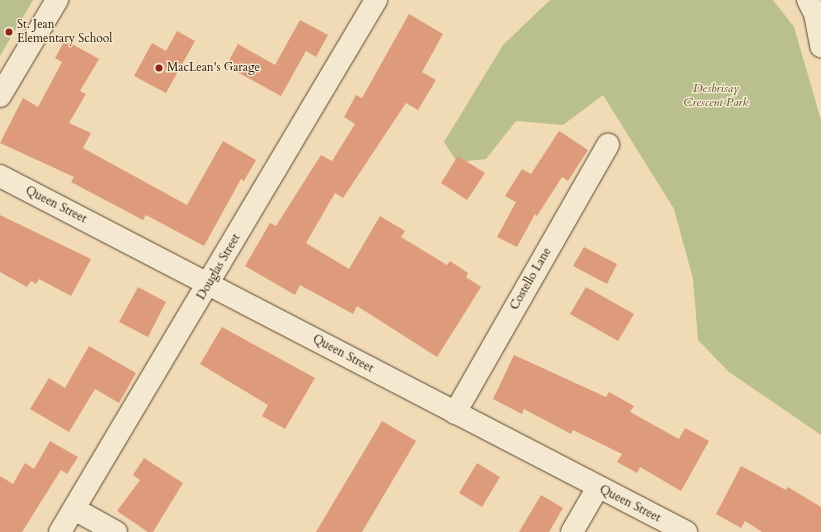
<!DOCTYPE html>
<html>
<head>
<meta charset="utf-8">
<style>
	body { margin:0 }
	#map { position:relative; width:821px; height:532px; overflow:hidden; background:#f0dbb6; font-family:Cardo,serif }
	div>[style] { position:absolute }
	.green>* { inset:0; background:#b9c08e }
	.building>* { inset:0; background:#de9b7b }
	.roads { filter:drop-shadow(0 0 1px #59452e) drop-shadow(0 0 1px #59452e) }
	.minor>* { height:22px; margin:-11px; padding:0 11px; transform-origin:11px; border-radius:11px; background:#f5e8d0 }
	.tertiary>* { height:22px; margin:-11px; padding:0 11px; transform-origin:11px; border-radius:11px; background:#f5e8d0 }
	.dots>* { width:11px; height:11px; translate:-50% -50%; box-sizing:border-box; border:2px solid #f5e8d0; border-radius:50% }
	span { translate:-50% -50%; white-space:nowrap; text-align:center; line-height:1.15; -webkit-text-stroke:3px #f5e8d0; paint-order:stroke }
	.poi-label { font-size:12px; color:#271300 }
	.left { translate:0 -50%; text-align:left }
	.park-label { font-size:12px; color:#5a5032; font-style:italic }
	.street-label { font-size:12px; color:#271300 }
</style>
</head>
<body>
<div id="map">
	<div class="green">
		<div style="clip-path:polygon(0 0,33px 0,0 56px)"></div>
		<div style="clip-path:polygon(550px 0,773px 0,794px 27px,821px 120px,821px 435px,729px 372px,698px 340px,693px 279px,674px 209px,603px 95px,563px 125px,516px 121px,486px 159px,457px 162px,444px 142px,503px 45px)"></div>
	</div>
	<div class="building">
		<div style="clip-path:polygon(409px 14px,443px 34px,422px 72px,436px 80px,418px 110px,406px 103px,343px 198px,335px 193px,306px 243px,349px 269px,380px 216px,405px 231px,401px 237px,447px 265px,450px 261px,468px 273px,466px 277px,481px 287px,437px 357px,357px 306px,353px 314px,300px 285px,295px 295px,245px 266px,270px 223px,276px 226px,321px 155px,332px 161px,355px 124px,344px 117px,356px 95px,362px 98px)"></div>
		<div style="clip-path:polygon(300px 20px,328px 35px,316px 57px,306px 51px,281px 96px,226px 66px,238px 44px,275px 65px)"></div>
		<div style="clip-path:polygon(177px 31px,195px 41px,166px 93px,134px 76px,152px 43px,166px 51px)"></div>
		<div style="clip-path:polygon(65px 40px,99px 59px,80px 91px,86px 94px,69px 123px,91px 133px,83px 148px,187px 205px,223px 141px,256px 160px,244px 181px,241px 179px,204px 246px,146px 215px,143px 220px,71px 182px,74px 177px,0 143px,23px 98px,38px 107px,62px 62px,55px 58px)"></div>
		<div style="clip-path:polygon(559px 131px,588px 150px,568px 181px,562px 177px,537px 216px,535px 214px,517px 247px,497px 237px,516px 202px,505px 196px,522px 169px,531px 174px)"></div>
		<div style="clip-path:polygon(458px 156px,485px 173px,467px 200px,441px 183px)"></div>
		<div style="clip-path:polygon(0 215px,91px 259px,71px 296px,39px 279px,36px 284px,31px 281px,27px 287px,0 272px)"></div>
		<div style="clip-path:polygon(584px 247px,617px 264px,607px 284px,573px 266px)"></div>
		<div style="clip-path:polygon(138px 287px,166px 302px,148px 337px,119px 322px)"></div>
		<div style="clip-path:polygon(586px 287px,634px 314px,618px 341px,570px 314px)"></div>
		<div style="clip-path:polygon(222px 327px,315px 378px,285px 429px,262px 416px,268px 405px,200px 364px)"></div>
		<div style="clip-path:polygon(89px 346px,136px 373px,119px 403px,95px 389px,69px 432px,30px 409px,49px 378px,65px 388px)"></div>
		<div style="clip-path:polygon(514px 355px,606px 397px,609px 392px,634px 406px,630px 412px,679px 439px,685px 428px,709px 441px,681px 491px,640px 467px,637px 473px,617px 462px,622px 454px,573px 430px,571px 434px,524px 409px,522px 414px,493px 399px)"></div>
		<div style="clip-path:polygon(382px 421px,416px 441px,362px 532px,316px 532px)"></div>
		<div style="clip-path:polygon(50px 441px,78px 457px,67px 474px,61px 470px,22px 532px,0 532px,0 476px,13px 484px,25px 463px,34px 469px)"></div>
		<div style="clip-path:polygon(144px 458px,183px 483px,153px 532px,148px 532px,117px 511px,140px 480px,133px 475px)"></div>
		<div style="clip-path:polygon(477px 463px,500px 477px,482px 507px,459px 493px)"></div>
		<div style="clip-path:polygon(741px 466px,786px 490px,788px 487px,821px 507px,821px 532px,762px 532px,745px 521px,741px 528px,716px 514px)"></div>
		<div style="clip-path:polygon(541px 495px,563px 508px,549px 532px,519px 532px)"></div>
	</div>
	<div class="roads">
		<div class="minor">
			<div style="left:808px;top:0;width:16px;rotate:63deg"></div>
			<div style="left:815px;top:14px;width:33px;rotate:79deg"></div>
			<div style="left:0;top:96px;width:112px;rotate:-59.3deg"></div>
			<div style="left:455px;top:413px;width:309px;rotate:-60.3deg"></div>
			<div style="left:74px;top:509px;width:48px;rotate:28.7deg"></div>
			<div style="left:60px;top:532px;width:619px;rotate:-59.29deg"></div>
			<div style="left:572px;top:532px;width:52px;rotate:-60deg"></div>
		</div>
		<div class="tertiary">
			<div style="left:0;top:176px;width:773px;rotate:27.43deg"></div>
		</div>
	</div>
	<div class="dots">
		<div style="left:9px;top:32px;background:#8f2418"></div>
		<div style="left:159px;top:68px;background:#8f2418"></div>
	</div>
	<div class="poi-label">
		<span class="left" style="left:17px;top:32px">St. Jean<br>Elementary School</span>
		<span class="left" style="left:167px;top:68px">MacLean's Garage</span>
	</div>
	<div class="park-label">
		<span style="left:716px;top:96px">Desbrisay<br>Crescent Park</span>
	</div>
	<div class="street-label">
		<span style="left:56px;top:205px;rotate:27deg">Queen Street</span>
		<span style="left:219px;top:267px;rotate:-60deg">Douglas Street</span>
		<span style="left:531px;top:279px;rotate:-60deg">Costello Lane</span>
		<span style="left:343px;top:354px;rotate:28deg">Queen Street</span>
		<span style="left:630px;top:504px;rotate:27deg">Queen Street</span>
	</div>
</div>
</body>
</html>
